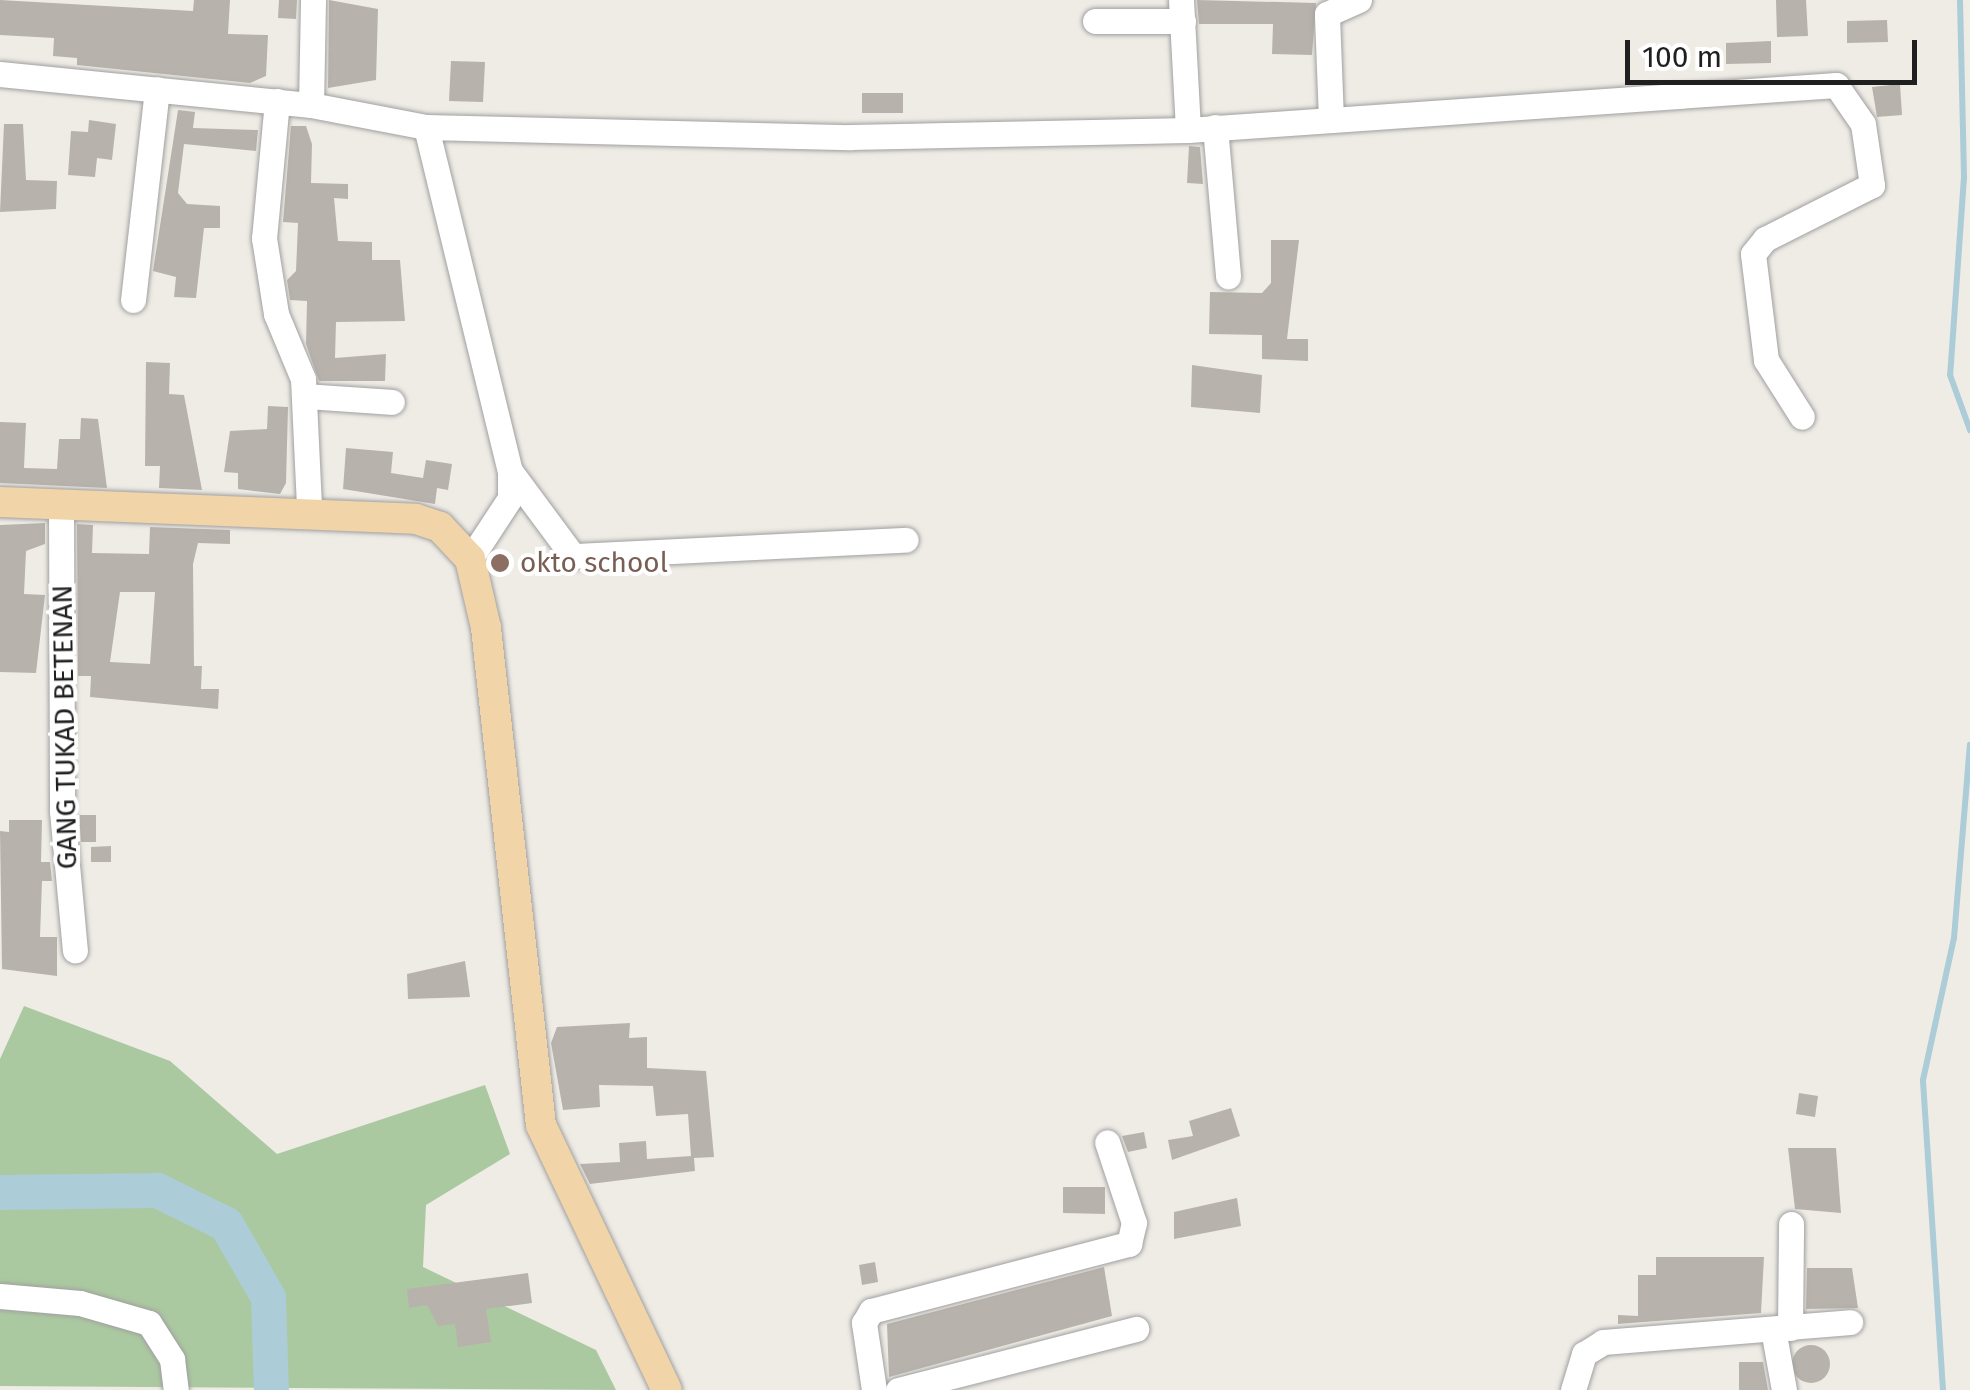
<!DOCTYPE html>
<html>
<head>
<meta charset="utf-8">
<style>
	body { margin:0 }
	#map { position:relative; width:1970px; height:1390px; overflow:hidden; background:#efece6; font-family:"Fira Sans",sans-serif }
	div>[style] { position:absolute }
	.forest>* { inset:0; background:#abc9a0 }
	.stream>* { height:6px; margin:-3px; padding:0 3px; transform-origin:3px; border-radius:3px; background:#acccd7 }
	.river>* { height:35px; margin:-17.5px; padding:0 17.5px; transform-origin:17.5px; border-radius:17.5px; background:#acccd7 }
	.building>* { inset:0; background:#b8b2ac }
	.round { border-radius:50% }
	.roads { filter:drop-shadow(0 0 2px #a0a0a0) drop-shadow(0 0 2px #a0a0a0) }
	.minor>* { height:25px; margin:-12.5px; padding:0 12.5px; transform-origin:12.5px; border-radius:12.5px; background:#fff }
	.major>* { height:30px; margin:-15px; padding:0 15px; transform-origin:15px; border-radius:15px; background:#f1d5a9 }
	.dots>* { width:28px; height:28px; translate:-50% -50%; box-sizing:border-box; border:5px solid #fff; border-radius:50% }
	span { translate:-50% -50%; white-space:nowrap; text-align:center; line-height:1.15; -webkit-text-stroke:8px #fff; paint-order:stroke }
	.education-label { font-size:28px; color:#785e54 }
	.left { translate:0 -50%; text-align:left }
	.street-label { font-size:28px; color:#1f1f1f }
	.scale { position:absolute; left:1625px; top:40px; width:292px; height:45px; box-sizing:border-box; border:5px solid #1f1f1f; border-top:0; padding-left:12px; font-size:30px; line-height:35px; white-space:nowrap; color:#1f1f1f; -webkit-text-stroke:8px #fff; paint-order:stroke }
</style>
</head>
<body>
<div id="map">
	<div class="forest">
		<div style="clip-path:polygon(24px 1006px,170px 1061px,277px 1154px,485px 1085px,510px 1154px,426px 1205px,423px 1267px,596px 1350px,616px 1390px,0 1386px,0 1059px)"></div>
	</div>
	<div class="stream">
		<div style="left:1960px;top:0;width:177px;rotate:88.7deg"></div>
		<div style="left:1964px;top:177px;width:198px;rotate:94deg"></div>
		<div style="left:1950px;top:375px;width:59px;rotate:70deg"></div>
		<div style="left:1943px;top:1390px;width:311px;rotate:-93.7deg"></div>
		<div style="left:1923px;top:1080px;width:145px;rotate:-77.7deg"></div>
		<div style="left:1954px;top:938px;width:194px;rotate:-85.3deg"></div>
	</div>
	<div class="river">
		<div style="left:0;top:1192px;width:157px;rotate:-0.7deg"></div>
		<div style="left:157px;top:1190px;width:77px;rotate:26.2deg"></div>
		<div style="left:226px;top:1224px;width:84px;rotate:60.1deg"></div>
		<div style="left:268px;top:1297px;width:93px;rotate:88.2deg"></div>
	</div>
	<div class="building">
		<div style="clip-path:polygon(0 0,193px 11px,194px 0,230px 0,228px 34px,268px 35px,266px 76px,250px 83px,77px 65px,77px 58px,53px 56px,54px 38px,0 35px)"></div>
		<div style="clip-path:polygon(279px 0,297px 0,296px 19px,278px 18px)"></div>
		<div style="clip-path:polygon(329px 0,378px 9px,376px 80px,328px 88px)"></div>
		<div style="clip-path:polygon(1197px 0,1316px 3px,1312px 55px,1272px 54px,1273px 24px,1199px 24px)"></div>
		<div style="clip-path:polygon(1776px 0,1806px 0,1808px 36px,1777px 37px)"></div>
		<div style="clip-path:polygon(1887px 20px,1888px 42px,1847px 43px,1847px 21px)"></div>
		<div style="clip-path:polygon(1771px 41px,1771px 63px,1726px 64px,1726px 43px)"></div>
		<div style="clip-path:polygon(451px 61px,485px 62px,483px 102px,449px 101px)"></div>
		<div style="clip-path:polygon(1900px 84px,1902px 115px,1877px 117px,1872px 87px)"></div>
		<div style="clip-path:polygon(862px 93px,903px 93px,903px 113px,862px 113px)"></div>
		<div style="clip-path:polygon(178px 110px,195px 112px,193px 128px,258px 130px,256px 151px,184px 144px,178px 193px,187px 204px,220px 206px,220px 228px,204px 228px,196px 298px,174px 297px,176px 277px,153px 271px)"></div>
		<div style="clip-path:polygon(89px 120px,116px 124px,112px 160px,97px 158px,95px 177px,68px 175px,71px 131px,88px 132px)"></div>
		<div style="clip-path:polygon(4px 124px,23px 124px,26px 180px,57px 181px,56px 209px,0 212px)"></div>
		<div style="clip-path:polygon(291px 126px,306px 126px,312px 144px,311px 183px,348px 184px,348px 199px,334px 198px,338px 241px,372px 242px,372px 260px,400px 260px,405px 321px,336px 322px,335px 358px,386px 354px,385px 381px,319px 381px,306px 344px,307px 301px,290px 300px,287px 280px,296px 271px,298px 223px,283px 222px)"></div>
		<div style="clip-path:polygon(1189px 146px,1200px 147px,1203px 184px,1187px 183px)"></div>
		<div style="clip-path:polygon(1271px 240px,1299px 240px,1287px 339px,1308px 339px,1308px 361px,1262px 359px,1262px 335px,1209px 334px,1210px 292px,1262px 293px,1271px 283px)"></div>
		<div style="clip-path:polygon(146px 362px,170px 363px,169px 394px,184px 395px,202px 490px,159px 488px,160px 466px,145px 466px)"></div>
		<div style="clip-path:polygon(1192px 365px,1262px 375px,1260px 413px,1191px 407px)"></div>
		<div style="clip-path:polygon(268px 406px,288px 407px,286px 483px,280px 494px,238px 489px,238px 473px,224px 472px,230px 431px,267px 429px)"></div>
		<div style="clip-path:polygon(81px 418px,98px 419px,107px 488px,0 483px,0 422px,26px 423px,24px 468px,57px 469px,59px 439px,80px 439px)"></div>
		<div style="clip-path:polygon(346px 448px,393px 452px,391px 473px,423px 478px,426px 460px,452px 464px,448px 490px,437px 488px,435px 504px,343px 489px)"></div>
		<div style="clip-path:polygon(45px 523px,45px 544px,26px 551px,24px 594px,45px 595px,36px 673px,0 672px,0 525px)"></div>
		<div style="clip-path:polygon(evenodd,77px 524px,93px 525px,92px 553px,149px 554px,150px 527px,230px 530px,230px 544px,198px 543px,193px 564px,194px 666px,202px 666px,201px 689px,219px 689px,218px 709px,90px 697px,91px 676px,78px 676px,77px 524px,120px 592px,155px 592px,150px 664px,110px 662px,120px 592px)"></div>
		<div style="clip-path:polygon(79px 815px,96px 815px,96px 842px,81px 842px)"></div>
		<div style="clip-path:polygon(9px 820px,42px 820px,41px 862px,50px 862px,52px 881px,42px 881px,40px 937px,57px 937px,57px 976px,2px 969px,0 831px,9px 832px)"></div>
		<div style="clip-path:polygon(111px 846px,111px 862px,91px 862px,91px 847px)"></div>
		<div style="clip-path:polygon(465px 961px,470px 997px,408px 999px,407px 974px)"></div>
		<div style="clip-path:polygon(630px 1023px,629px 1038px,647px 1037px,647px 1068px,706px 1071px,714px 1157px,694px 1158px,695px 1171px,590px 1184px,580px 1164px,620px 1162px,619px 1143px,646px 1141px,647px 1159px,691px 1156px,688px 1114px,656px 1116px,653px 1086px,599px 1085px,600px 1107px,563px 1110px,551px 1043px,557px 1027px)"></div>
		<div style="clip-path:polygon(1799px 1093px,1818px 1096px,1815px 1117px,1796px 1114px)"></div>
		<div style="clip-path:polygon(1231px 1108px,1240px 1136px,1172px 1160px,1168px 1140px,1193px 1136px,1189px 1121px)"></div>
		<div style="clip-path:polygon(1144px 1132px,1147px 1148px,1128px 1152px,1122px 1136px)"></div>
		<div style="clip-path:polygon(1788px 1148px,1836px 1148px,1841px 1213px,1795px 1209px)"></div>
		<div style="clip-path:polygon(1063px 1187px,1105px 1187px,1105px 1214px,1063px 1213px)"></div>
		<div style="clip-path:polygon(1237px 1198px,1241px 1226px,1174px 1239px,1174px 1212px)"></div>
		<div style="clip-path:polygon(1656px 1257px,1764px 1257px,1761px 1313px,1618px 1324px,1618px 1315px,1638px 1316px,1638px 1275px,1656px 1275px)"></div>
		<div style="clip-path:polygon(875px 1262px,878px 1282px,862px 1285px,859px 1265px)"></div>
		<div style="clip-path:polygon(1104px 1267px,1112px 1316px,889px 1377px,887px 1324px)"></div>
		<div style="clip-path:polygon(1807px 1268px,1852px 1268px,1858px 1308px,1806px 1309px)"></div>
		<div style="clip-path:polygon(528px 1273px,532px 1303px,486px 1309px,491px 1342px,458px 1347px,455px 1324px,438px 1326px,427px 1305px,409px 1308px,407px 1289px)"></div>
		<div class="round" style="left:1792px;top:1345px;width:38px;height:38px"></div>
		<div style="clip-path:polygon(1739px 1362px,1763px 1362px,1768px 1390px,1739px 1390px)"></div>
	</div>
	<div class="roads">
		<div class="minor">
			<div style="left:1181px;top:0;width:130px;rotate:86.9deg"></div>
			<div style="left:1095px;top:21px;width:88px"></div>
			<div style="left:0;top:74px;width:313px;rotate:5.7deg"></div>
			<div style="left:311px;top:105px;width:117px;rotate:10.8deg"></div>
			<div style="left:426px;top:127px;width:354px;rotate:76.3deg"></div>
			<div style="left:510px;top:471px;width:27px;rotate:90deg"></div>
			<div style="left:510px;top:498px;width:73px;rotate:123.3deg"></div>
			<div style="left:277px;top:101px;width:138px;rotate:95.4deg"></div>
			<div style="left:264px;top:238px;width:77px;rotate:81deg"></div>
			<div style="left:276px;top:314px;width:70px;rotate:67.4deg"></div>
			<div style="left:303px;top:379px;width:129px;rotate:87.3deg"></div>
			<div style="left:311px;top:105px;width:105px;rotate:-88.9deg"></div>
			<div style="left:1331px;top:120px;width:106px;rotate:-92.2deg"></div>
			<div style="left:1327px;top:14px;width:35px;rotate:-24deg"></div>
			<div style="left:426px;top:127px;width:424px;rotate:1.4deg"></div>
			<div style="left:850px;top:137px;width:338px;rotate:-1.2deg"></div>
			<div style="left:1188px;top:130px;width:650px;rotate:-3.97deg"></div>
			<div style="left:1836px;top:85px;width:47px;rotate:55.3deg"></div>
			<div style="left:1863px;top:124px;width:62px;rotate:81.6deg"></div>
			<div style="left:1872px;top:185px;width:120px;rotate:153.2deg"></div>
			<div style="left:1765px;top:239px;width:19px;rotate:129deg"></div>
			<div style="left:1753px;top:254px;width:107px;rotate:83deg"></div>
			<div style="left:1766px;top:360px;width:67px;rotate:57.7deg"></div>
			<div style="left:1215px;top:127px;width:150px;rotate:85deg"></div>
			<div style="left:133px;top:300px;width:212px;rotate:-83.5deg"></div>
			<div style="left:305px;top:396px;width:87px;rotate:3.9deg"></div>
			<div style="left:510px;top:471px;width:106px;rotate:53.5deg"></div>
			<div style="left:573px;top:556px;width:333px;rotate:-2.8deg"></div>
			<div style="left:61px;top:503px;width:308px;rotate:89.8deg"></div>
			<div style="left:62px;top:811px;width:140px;rotate:84.7deg"></div>
			<div style="left:0;top:1296px;width:80px;rotate:5deg"></div>
			<div style="left:80px;top:1303px;width:72px;rotate:16.2deg"></div>
			<div style="left:149px;top:1323px;width:43px;rotate:57.4deg"></div>
			<div style="left:172px;top:1359px;width:31px;rotate:83deg"></div>
			<div style="left:1790px;top:1328px;width:104px;rotate:-89.4deg"></div>
			<div style="left:1773px;top:1329px;width:62px;rotate:79.8deg"></div>
			<div style="left:874px;top:1390px;width:68px;rotate:-98.5deg"></div>
			<div style="left:864px;top:1323px;width:14px;rotate:-60deg"></div>
			<div style="left:871px;top:1311px;width:267px;rotate:-14.6deg"></div>
			<div style="left:1129px;top:1244px;width:22px;rotate:-77deg"></div>
			<div style="left:1134px;top:1223px;width:85px;rotate:-108.4deg"></div>
			<div style="left:898px;top:1390px;width:246px;rotate:-14.4deg"></div>
			<div style="left:1573px;top:1390px;width:38px;rotate:-73deg"></div>
			<div style="left:1584px;top:1354px;width:22px;rotate:-32deg"></div>
			<div style="left:1603px;top:1342px;width:248px;rotate:-4.6deg"></div>
		</div>
		<div class="major">
			<div style="left:0;top:502px;width:416px;rotate:2.3deg"></div>
			<div style="left:416px;top:519px;width:25px;rotate:18deg"></div>
			<div style="left:440px;top:527px;width:44px;rotate:46.8deg"></div>
			<div style="left:470px;top:559px;width:71px;rotate:76.9deg"></div>
			<div style="left:486px;top:628px;width:500px;rotate:83.69deg"></div>
			<div style="left:541px;top:1125px;width:293px;rotate:64.6deg"></div>
		</div>
	</div>
	<div class="dots">
		<div style="left:500px;top:563px;background:#8d6e63"></div>
	</div>
	<div class="education-label">
		<span class="left" style="left:520px;top:563px">okto school</span>
	</div>
	<div class="street-label">
		<span style="left:65px;top:727px;rotate:-91deg">GANG TUKAD BETENAN</span>
	</div>
	<div class="scale">100 m</div>
</div>
</body>
</html>
